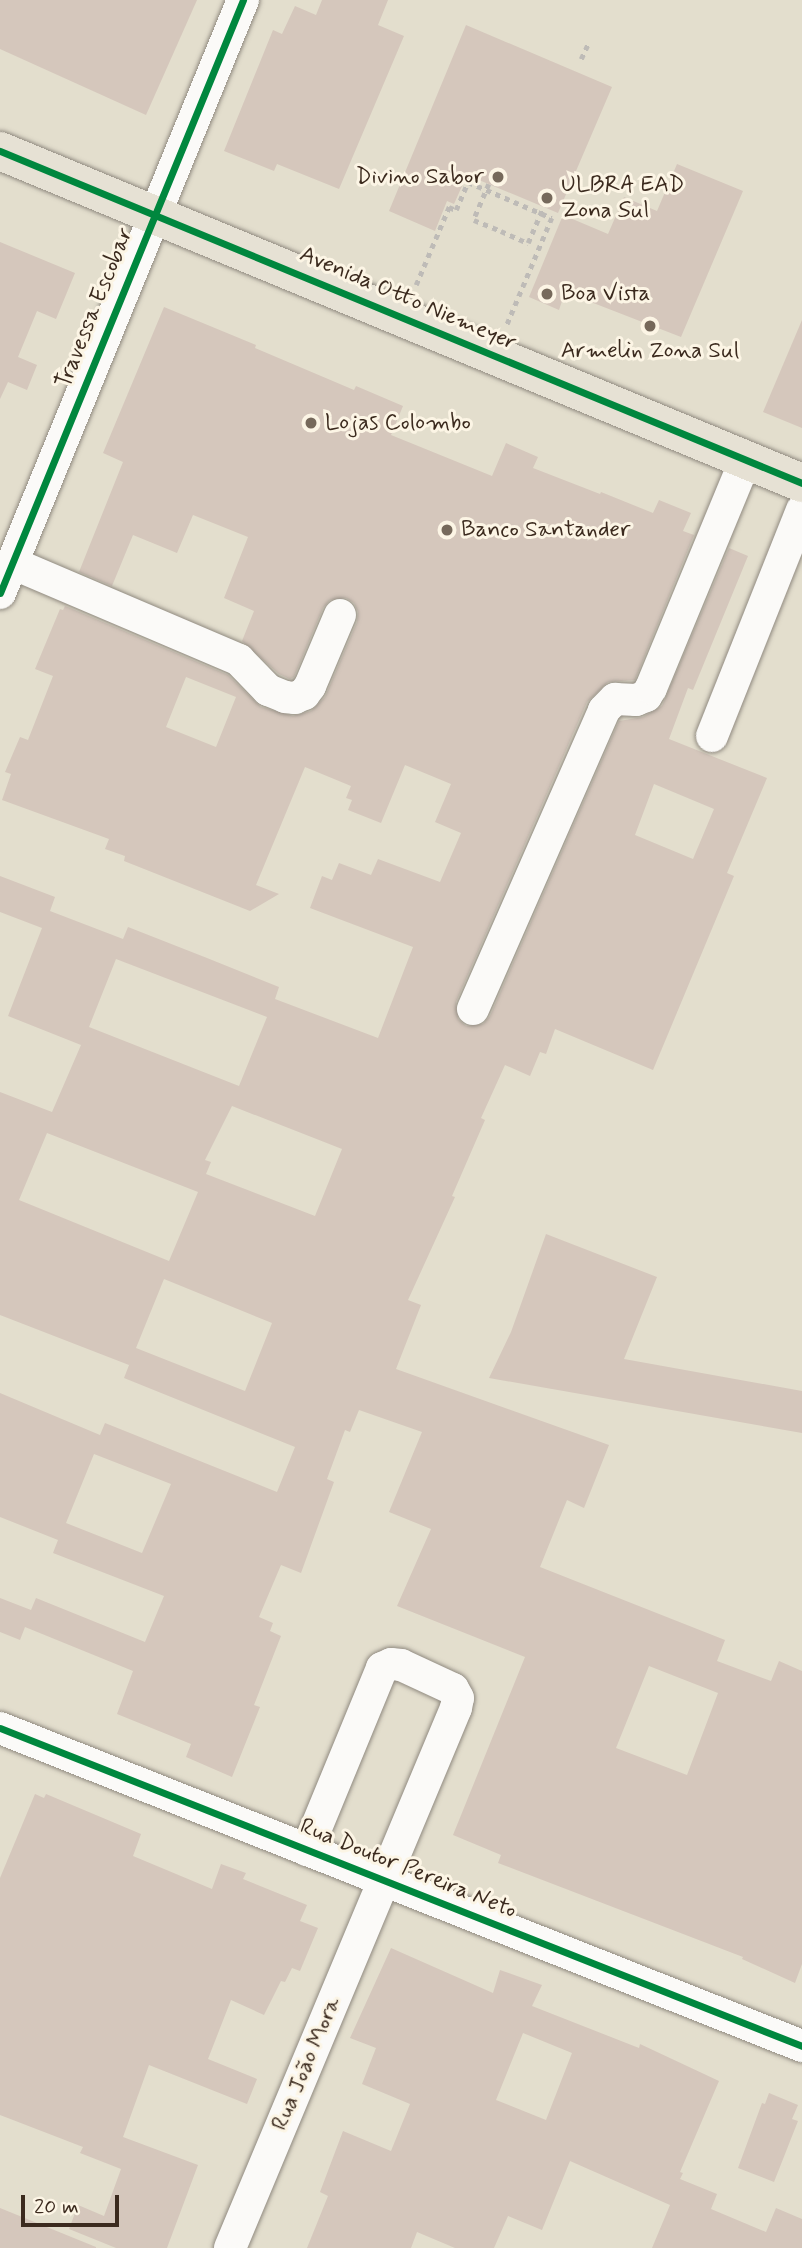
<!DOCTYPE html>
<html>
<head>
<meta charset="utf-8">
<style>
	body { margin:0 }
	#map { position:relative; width:802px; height:2248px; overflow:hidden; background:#e3decd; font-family:Mynerve,sans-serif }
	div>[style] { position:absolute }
	.building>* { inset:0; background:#d5c7bc }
	.path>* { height:4.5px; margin-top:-2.25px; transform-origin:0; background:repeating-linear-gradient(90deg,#bebbb7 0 5px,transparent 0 10px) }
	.roads { filter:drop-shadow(0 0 2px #908a80) drop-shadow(0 0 2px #908a80) }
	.minor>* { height:32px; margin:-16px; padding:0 16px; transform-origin:16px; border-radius:16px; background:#fbfaf8 }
	.major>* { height:38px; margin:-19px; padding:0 19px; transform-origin:19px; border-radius:19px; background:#e6e1d4 }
	.cycleway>* { height:7px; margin:-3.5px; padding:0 3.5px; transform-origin:3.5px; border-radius:3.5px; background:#00873e }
	.dots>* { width:19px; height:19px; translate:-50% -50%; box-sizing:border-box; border:4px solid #fcf5e5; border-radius:50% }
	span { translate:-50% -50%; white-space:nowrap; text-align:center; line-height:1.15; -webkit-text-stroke:6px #fcf5e5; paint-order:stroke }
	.poi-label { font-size:23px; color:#3b2a1e }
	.right { translate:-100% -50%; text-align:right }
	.left { translate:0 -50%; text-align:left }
	.street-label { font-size:23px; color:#3b2a1e }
	.scale { position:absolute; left:21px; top:2195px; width:98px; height:32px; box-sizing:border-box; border:4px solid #3b2a1e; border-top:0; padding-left:9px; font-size:21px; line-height:24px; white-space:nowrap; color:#3b2a1e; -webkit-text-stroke:5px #fcf5e5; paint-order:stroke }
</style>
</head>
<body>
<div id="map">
	<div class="building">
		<div style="clip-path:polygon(0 0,197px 0,146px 115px,0 49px)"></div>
		<div style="clip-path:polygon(322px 0,388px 0,378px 25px,404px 36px,339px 189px,277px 164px,274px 171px,224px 151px,273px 30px,282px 34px,295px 6px,316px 15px)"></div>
		<div style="clip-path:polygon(466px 25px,612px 87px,558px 213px,467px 175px,454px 204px,447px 201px,435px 231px,389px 211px)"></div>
		<div style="clip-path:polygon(677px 164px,743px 191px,681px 337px,565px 292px,559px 310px,529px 297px,563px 215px,608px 234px,624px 197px,657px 211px)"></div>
		<div style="clip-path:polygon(0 242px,75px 273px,56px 319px,37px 311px,18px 357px,37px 365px,27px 390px,8px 382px,0 399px)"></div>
		<div style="clip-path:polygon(evenodd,164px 307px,256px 345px,255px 348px,354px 390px,356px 386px,403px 406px,391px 435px,492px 476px,506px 443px,538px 457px,533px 468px,600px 494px,601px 492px,653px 513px,659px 500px,691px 513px,683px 531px,694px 535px,635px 680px,608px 682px,587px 702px,456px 1002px,458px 1019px,466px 1026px,483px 1024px,490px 1016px,619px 721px,643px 717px,662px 706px,729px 548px,748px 556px,693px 690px,688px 688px,669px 739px,767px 778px,727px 873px,734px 876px,653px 1070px,555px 1029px,546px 1054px,540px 1052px,530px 1076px,505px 1065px,481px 1118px,485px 1120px,452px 1196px,455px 1197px,408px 1300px,421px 1305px,396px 1369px,609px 1445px,584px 1508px,567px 1500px,540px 1567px,725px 1640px,717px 1661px,771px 1681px,779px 1661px,802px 1671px,802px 1964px,795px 1983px,742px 1959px,743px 1957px,498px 1863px,501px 1855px,453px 1835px,525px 1657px,397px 1606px,431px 1529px,389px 1512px,422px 1432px,359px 1410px,350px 1432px,345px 1430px,327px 1479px,334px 1482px,301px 1573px,281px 1565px,259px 1617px,273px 1623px,270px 1631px,281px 1636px,254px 1705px,260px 1707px,232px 1777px,186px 1757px,191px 1744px,117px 1714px,133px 1671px,25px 1627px,20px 1640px,0 1632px,0 1598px,31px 1610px,36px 1598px,145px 1642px,164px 1596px,53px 1553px,58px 1540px,0 1517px,0 1393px,100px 1435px,105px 1423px,277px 1492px,295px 1447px,124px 1378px,131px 1360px,129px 1365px,0 1315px,0 1092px,52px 1112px,81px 1045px,8px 1016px,42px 928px,0 912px,0 876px,55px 897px,50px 911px,123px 939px,128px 927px,207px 958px,279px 987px,275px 999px,378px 1038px,413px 947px,310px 908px,322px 876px,332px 880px,339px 863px,371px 875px,378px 859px,440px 882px,461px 833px,435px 822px,451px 784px,405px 765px,381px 823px,348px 810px,352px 800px,346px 798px,351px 786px,305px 767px,256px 885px,279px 894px,250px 911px,124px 861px,125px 856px,105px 849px,109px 839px,2px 800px,11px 774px,5px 772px,20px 737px,28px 740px,53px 676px,35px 669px,60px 609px,63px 610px,65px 606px,228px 675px,261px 707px,293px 716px,311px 711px,325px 697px,357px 622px,358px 612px,354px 603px,346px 598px,330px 600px,323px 608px,294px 677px,290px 679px,279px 674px,242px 641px,254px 611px,224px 598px,248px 537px,193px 515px,177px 553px,133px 535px,112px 586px,79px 572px,123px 462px,103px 453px,164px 307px,186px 677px,236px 697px,216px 747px,166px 727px,186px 677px,164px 307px,654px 784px,714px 809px,693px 859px,635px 835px,654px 784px,164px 307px,116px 959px,267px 1017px,239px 1086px,89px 1027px,116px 959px,164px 307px,232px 1106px,342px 1149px,315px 1216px,206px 1174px,211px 1162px,205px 1160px,232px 1106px,164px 307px,47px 1133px,198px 1192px,169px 1261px,19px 1200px,47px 1133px,164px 307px,164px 1279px,272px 1323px,245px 1391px,136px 1348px,164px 1279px,164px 307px,94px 1454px,171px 1484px,142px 1553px,66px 1523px,94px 1454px,164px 307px,649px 1666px,718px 1693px,687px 1775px,616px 1748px,649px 1666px)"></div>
		<div style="clip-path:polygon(802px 320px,802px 428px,763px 412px)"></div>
		<div style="clip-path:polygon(546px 1234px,657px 1277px,624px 1359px,802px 1391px,802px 1433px,489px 1378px,511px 1332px)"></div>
		<div style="clip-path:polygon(35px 1794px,44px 1798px,46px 1794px,141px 1834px,133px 1856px,212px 1889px,221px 1864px,246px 1873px,243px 1879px,307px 1905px,300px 1921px,318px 1928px,300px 1971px,292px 1968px,285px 1982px,281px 1981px,264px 2015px,231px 2000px,208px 2059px,257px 2079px,247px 2104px,149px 2065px,123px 2137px,198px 2165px,167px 2248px,116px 2248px,69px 2229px,78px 2205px,104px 2216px,121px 2169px,80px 2153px,83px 2147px,0 2115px,0 1878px)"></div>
		<div style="clip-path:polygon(evenodd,391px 1948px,493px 1993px,500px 1970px,542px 1985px,532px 2006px,639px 2048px,640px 2044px,719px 2081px,680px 2172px,683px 2173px,680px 2179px,717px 2194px,711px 2209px,766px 2232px,776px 2208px,802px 2219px,802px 2248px,652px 2248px,670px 2205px,570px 2161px,542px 2230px,508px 2216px,494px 2248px,455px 2248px,417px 2232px,411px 2248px,307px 2248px,328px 2196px,320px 2192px,343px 2131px,391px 2151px,410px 2104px,362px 2084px,376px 2048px,350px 2038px,391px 1948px,523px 2033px,572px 2053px,546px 2120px,496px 2100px,523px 2033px)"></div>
		<div style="clip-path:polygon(769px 2093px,798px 2105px,792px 2119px,798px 2121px,774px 2182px,738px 2168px,762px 2103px,765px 2104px)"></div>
		<div style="clip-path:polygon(0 2208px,96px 2247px,96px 2248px,0 2248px)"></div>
	</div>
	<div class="path">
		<div style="left:581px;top:59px;width:19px;rotate:-65deg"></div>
		<div style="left:489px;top:184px;width:39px;rotate:113deg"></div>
		<div style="left:474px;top:220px;width:29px;rotate:22deg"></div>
		<div style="left:501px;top:231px;width:30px;rotate:24deg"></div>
		<div style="left:528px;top:243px;width:39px;rotate:-67deg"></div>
		<div style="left:416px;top:285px;width:85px;rotate:-67.1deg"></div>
		<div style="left:449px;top:207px;width:8px;rotate:23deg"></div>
		<div style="left:456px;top:210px;width:30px;rotate:-67deg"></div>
		<div style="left:468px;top:182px;width:91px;rotate:23.2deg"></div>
		<div style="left:552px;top:218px;width:116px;rotate:112.8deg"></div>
	</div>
	<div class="roads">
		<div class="minor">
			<div style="left:12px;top:563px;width:247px;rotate:23.1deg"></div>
			<div style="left:239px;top:660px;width:42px;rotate:46deg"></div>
			<div style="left:268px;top:690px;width:18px;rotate:22deg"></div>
			<div style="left:285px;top:697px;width:10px;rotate:6deg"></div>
			<div style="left:295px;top:698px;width:10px;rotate:-24deg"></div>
			<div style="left:304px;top:694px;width:10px;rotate:-53deg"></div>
			<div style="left:310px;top:686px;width:77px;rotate:-67.1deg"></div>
			<div style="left:0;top:593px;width:641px;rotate:-67.72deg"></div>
			<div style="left:712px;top:736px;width:243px;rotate:-68.3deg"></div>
			<div style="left:473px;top:1009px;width:326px;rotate:-66.3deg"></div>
			<div style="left:604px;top:710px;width:16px;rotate:-45deg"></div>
			<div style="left:615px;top:699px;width:21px;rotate:3deg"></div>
			<div style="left:636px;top:700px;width:11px;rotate:-22deg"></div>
			<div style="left:646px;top:696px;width:9px;rotate:-58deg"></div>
			<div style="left:651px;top:688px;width:246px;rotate:-67.5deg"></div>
			<div style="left:0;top:1728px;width:863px;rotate:21.63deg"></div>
			<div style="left:230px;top:2248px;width:585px;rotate:-67.29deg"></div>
			<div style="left:456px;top:1708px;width:10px;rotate:-79deg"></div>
			<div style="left:458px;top:1698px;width:10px;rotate:-119deg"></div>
			<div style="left:453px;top:1689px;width:57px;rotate:-155.2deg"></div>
			<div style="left:401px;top:1665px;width:10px;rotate:-174deg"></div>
			<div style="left:391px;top:1664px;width:10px;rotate:156deg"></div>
			<div style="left:382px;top:1668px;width:197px;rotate:112.4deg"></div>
		</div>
		<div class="major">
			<div style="left:0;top:151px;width:868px;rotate:22.49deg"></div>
		</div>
	</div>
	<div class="cycleway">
		<div style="left:0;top:151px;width:868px;rotate:22.49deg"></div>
		<div style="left:0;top:593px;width:641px;rotate:-67.72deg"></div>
		<div style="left:0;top:1728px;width:863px;rotate:21.63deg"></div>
	</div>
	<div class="dots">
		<div style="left:498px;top:177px;background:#76695b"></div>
		<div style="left:547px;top:198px;background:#76695b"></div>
		<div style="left:547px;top:294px;background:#76695b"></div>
		<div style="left:650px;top:326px;background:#76695b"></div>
		<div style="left:311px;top:423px;background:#76695b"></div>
		<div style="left:447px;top:530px;background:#76695b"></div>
	</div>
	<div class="poi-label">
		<span class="right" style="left:484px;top:177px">Divino Sabor</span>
		<span class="left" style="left:561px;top:198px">ULBRA EAD<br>Zona Sul</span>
		<span class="left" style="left:561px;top:294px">Boa Vista</span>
		<span style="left:650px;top:351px">Armelin Zona Sul</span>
		<span class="left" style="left:325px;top:423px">Lojas Colombo</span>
		<span class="left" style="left:461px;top:530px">Banco Santander</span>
	</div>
	<div class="street-label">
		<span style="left:408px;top:299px;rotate:23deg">Avenida Otto Niemeyer</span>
		<span style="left:95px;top:308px;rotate:-68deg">Travessa Escobar</span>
		<span style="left:408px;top:1869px;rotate:22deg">Rua Doutor Pereira Neto</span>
		<span style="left:307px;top:2064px;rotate:-67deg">Rua João Mora</span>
	</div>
	<div class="scale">20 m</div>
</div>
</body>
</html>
